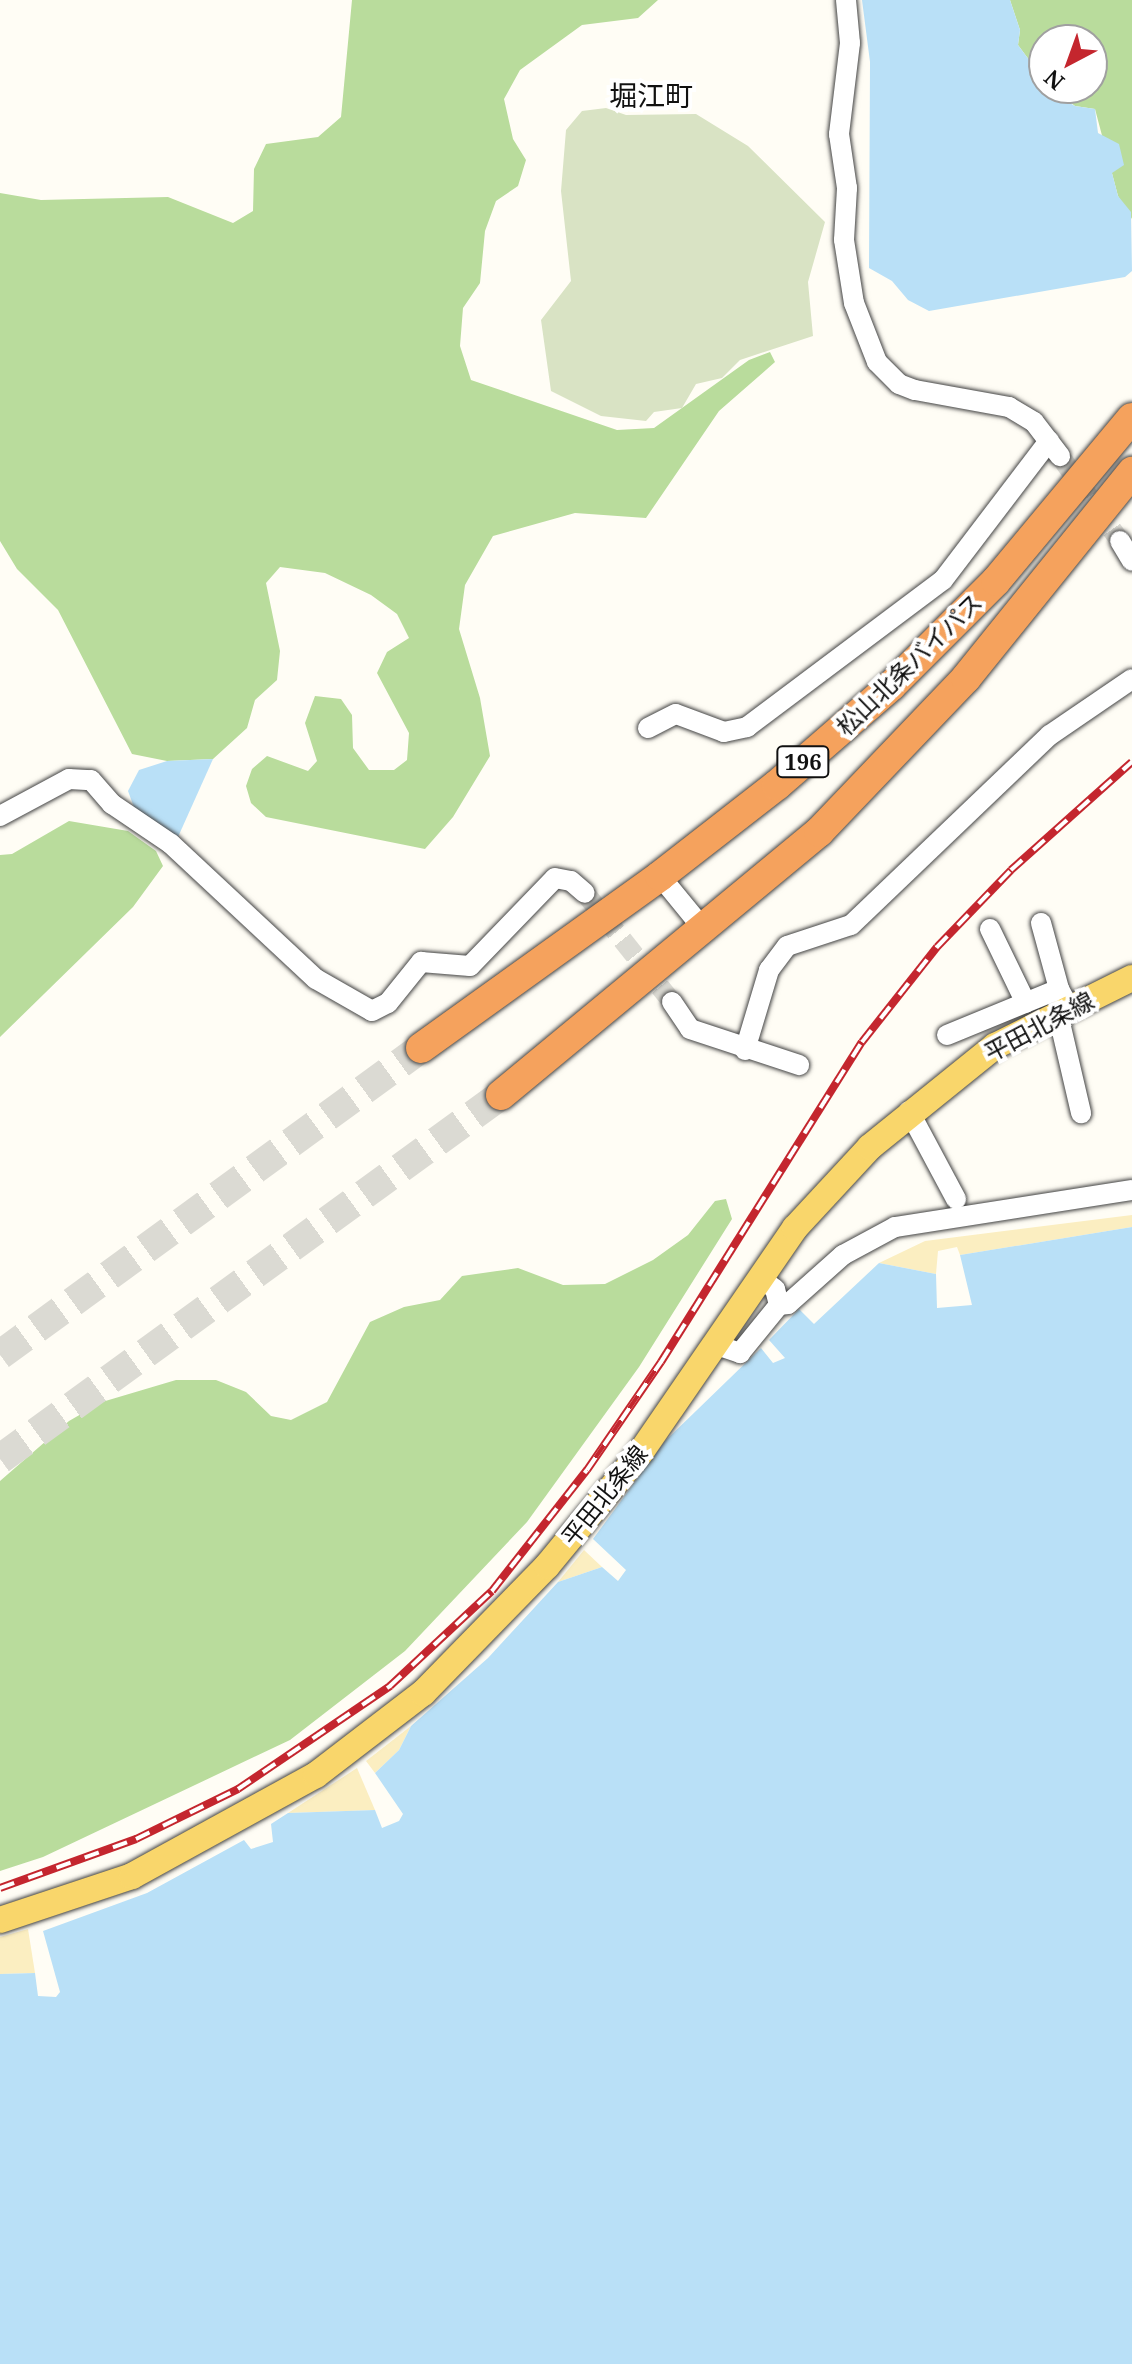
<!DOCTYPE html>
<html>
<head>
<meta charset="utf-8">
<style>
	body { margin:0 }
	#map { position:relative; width:1132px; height:2364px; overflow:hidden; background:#fffdf5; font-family:"Noto Serif","Noto Sans JP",serif }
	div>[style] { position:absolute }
	.forest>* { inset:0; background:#b9dc9c }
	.sand>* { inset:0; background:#fbeec1 }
	.cemetery>* { inset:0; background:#d9e3c4 }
	.water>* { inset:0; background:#b9e0f7 }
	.minor-tunnel>* { height:20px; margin-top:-10px; transform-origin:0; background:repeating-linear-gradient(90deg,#dbdad3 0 20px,transparent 0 30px) }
	.highway-tunnel>* { height:30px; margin-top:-15px; transform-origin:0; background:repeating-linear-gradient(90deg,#dbdad3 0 30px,transparent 0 45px) }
	.roads { filter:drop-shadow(0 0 2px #444) drop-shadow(0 0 2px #444) }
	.minor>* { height:20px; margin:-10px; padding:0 10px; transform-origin:10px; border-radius:10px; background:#fff }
	.major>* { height:26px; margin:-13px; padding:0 13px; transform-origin:13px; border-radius:13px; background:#f9d66b }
	.highway>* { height:30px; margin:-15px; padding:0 15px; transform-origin:15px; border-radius:15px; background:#f5a25d }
	.rail>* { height:8px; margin-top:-4px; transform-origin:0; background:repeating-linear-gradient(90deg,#fff 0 15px,#c4262e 0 30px); box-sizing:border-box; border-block:2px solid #c4262e }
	span { translate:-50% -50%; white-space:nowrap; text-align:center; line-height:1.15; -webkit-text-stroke:8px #fff; paint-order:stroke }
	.shield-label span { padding:2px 6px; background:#fff; border:2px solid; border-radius:6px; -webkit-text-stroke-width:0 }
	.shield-label { font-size:22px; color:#111; font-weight:700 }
	.street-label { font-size:24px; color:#111 }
	.quarter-label { font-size:28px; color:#111 }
	.north { position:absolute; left:1028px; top:24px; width:80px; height:80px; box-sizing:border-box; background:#fff; border:2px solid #a0a0a0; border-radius:50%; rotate:221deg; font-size:22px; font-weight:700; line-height:32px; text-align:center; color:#111 }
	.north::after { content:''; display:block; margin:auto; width:28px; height:36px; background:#c4262e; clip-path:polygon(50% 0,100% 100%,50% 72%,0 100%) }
</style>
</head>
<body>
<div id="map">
	<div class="forest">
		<div style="clip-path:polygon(352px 0,658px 0,638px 18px,582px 25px,520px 70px,504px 99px,513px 139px,526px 160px,518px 186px,496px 201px,485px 231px,480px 283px,463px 308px,460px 346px,471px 380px,617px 430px,654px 428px,749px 360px,770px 352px,775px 362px,719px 411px,646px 518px,575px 513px,493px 536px,465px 585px,459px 629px,480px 698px,490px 756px,453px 817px,425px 849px,266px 817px,251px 803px,246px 786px,252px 769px,267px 756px,308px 771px,317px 761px,305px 723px,315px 696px,341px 699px,352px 715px,353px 748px,369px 770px,394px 770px,407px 760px,409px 733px,377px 673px,387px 652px,409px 638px,397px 614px,371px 595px,325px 573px,280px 567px,266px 583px,280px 651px,277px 680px,255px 700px,247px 728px,213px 759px,167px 761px,132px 754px,58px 610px,17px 569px,0 541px,0 193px,41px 200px,168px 197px,233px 223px,253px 211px,254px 169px,266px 144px,318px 137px,341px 117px)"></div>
		<div style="clip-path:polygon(1010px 0,1132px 0,1132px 219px,1118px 196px,1095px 109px,1075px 106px,1052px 88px,1092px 88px,1092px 40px,1044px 40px,1044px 80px,1018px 45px,1020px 30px)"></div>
		<div style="clip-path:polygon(69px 821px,128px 831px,156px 851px,163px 866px,133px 907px,0 1037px,0 855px,12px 854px)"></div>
		<div style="clip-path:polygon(726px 1199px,732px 1219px,639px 1367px,527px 1522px,405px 1651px,290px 1740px,43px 1857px,0 1871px,0 1481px,69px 1421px,102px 1402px,176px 1380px,216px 1380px,246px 1392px,271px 1416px,291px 1420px,327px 1402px,370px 1322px,404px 1307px,440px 1300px,462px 1276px,518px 1268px,563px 1285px,605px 1284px,653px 1260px,688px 1235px,715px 1201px)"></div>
	</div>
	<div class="sand">
		<div style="clip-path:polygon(1132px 1215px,1132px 1227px,960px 1255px,957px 1247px,938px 1251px,936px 1274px,879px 1263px,925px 1241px)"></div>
		<div style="clip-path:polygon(584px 1550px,602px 1567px,558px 1582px)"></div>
		<div style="clip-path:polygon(411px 1726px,399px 1750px,375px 1773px,366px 1761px)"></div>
		<div style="clip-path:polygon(357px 1768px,375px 1810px,288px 1813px)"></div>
		<div style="clip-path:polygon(28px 1929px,35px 1973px,0 1974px,0 1937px)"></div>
	</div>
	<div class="cemetery">
		<div style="clip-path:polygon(606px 108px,626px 115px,696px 114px,748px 146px,825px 222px,808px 282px,813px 336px,740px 360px,722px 378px,696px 384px,682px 408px,654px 412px,646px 421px,601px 416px,551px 391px,541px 320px,571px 281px,561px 191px,566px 130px,582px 111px)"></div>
	</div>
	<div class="water">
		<div style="clip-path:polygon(862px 0,1010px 0,1020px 30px,1018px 45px,1044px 80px,1044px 88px,1075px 106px,1095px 109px,1098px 133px,1119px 144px,1124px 165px,1112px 173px,1118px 196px,1131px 212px,1132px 271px,1125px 277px,929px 311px,908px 300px,892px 281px,869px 268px,870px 62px)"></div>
		<div style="clip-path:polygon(213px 759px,178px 837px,135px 810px,128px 791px,139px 770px,167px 761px)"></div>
		<div style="clip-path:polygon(1132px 1227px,1132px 2364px,0 2364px,0 1974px,35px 1973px,38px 1996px,56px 1997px,60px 1992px,43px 1931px,147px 1893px,244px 1840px,251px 1849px,273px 1842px,271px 1824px,288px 1813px,375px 1810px,382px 1828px,399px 1821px,403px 1814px,375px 1773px,399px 1750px,411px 1726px,488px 1658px,558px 1582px,602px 1567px,618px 1581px,626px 1570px,593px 1539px,665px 1441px,761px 1348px,773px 1363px,785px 1358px,769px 1340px,799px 1309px,814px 1324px,879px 1263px,936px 1274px,937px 1308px,972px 1305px,960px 1255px)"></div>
	</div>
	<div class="minor-tunnel">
		<div style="left:1060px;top:456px;width:104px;rotate:54.8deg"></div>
		<div style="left:585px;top:893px;width:139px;rotate:51.4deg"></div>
	</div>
	<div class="highway-tunnel">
		<div style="left:0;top:1355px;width:521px;rotate:-36.1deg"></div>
		<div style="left:0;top:1459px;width:619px;rotate:-36deg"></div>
	</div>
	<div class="roads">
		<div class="minor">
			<div style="left:846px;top:0;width:43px;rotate:84.7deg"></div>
			<div style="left:850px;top:43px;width:92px;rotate:96.9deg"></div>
			<div style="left:839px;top:134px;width:55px;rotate:81.6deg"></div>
			<div style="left:847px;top:188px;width:52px;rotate:93.3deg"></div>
			<div style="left:844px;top:240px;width:64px;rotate:81deg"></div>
			<div style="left:854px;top:303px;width:63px;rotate:68.7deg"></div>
			<div style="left:877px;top:362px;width:31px;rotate:45deg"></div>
			<div style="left:899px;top:384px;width:17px;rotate:21deg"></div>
			<div style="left:915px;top:390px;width:96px;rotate:10.3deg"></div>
			<div style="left:1009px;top:407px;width:29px;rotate:31deg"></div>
			<div style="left:1034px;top:422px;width:43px;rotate:52.6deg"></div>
			<div style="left:1120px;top:541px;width:23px;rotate:59deg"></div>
			<div style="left:648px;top:728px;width:31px;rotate:-27deg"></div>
			<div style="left:676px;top:714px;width:51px;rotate:20.6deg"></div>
			<div style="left:724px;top:732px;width:24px;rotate:-12deg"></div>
			<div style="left:747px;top:727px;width:245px;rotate:-36.9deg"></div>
			<div style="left:943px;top:580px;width:175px;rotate:-52.7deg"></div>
			<div style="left:0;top:816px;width:78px;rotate:-28.2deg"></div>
			<div style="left:69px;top:779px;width:22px;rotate:3deg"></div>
			<div style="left:91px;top:780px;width:32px;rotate:49deg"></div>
			<div style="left:112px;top:804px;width:71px;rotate:34.1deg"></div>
			<div style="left:171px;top:844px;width:198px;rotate:43deg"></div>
			<div style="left:316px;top:979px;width:64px;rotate:29.7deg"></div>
			<div style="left:372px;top:1011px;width:18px;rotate:-27deg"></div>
			<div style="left:388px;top:1003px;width:53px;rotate:-51.2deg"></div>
			<div style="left:421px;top:962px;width:49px;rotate:4.7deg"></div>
			<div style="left:470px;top:966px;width:122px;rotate:-46deg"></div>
			<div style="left:555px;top:878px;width:16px;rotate:11deg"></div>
			<div style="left:571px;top:881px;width:18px;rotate:41deg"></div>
			<div style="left:660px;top:876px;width:71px;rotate:50.7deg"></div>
			<div style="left:1041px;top:923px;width:68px;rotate:74.7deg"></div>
			<div style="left:990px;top:929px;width:82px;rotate:64.1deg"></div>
			<div style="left:672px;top:1002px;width:32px;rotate:56deg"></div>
			<div style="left:690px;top:1029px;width:115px;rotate:18.3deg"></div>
			<div style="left:1058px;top:1014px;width:102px;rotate:76.9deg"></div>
			<div style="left:947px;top:1035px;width:121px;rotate:-22.3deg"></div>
			<div style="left:1059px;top:989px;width:21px;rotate:62deg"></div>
			<div style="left:745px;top:1050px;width:84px;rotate:-73.3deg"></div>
			<div style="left:769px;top:970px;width:30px;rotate:-53deg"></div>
			<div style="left:787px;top:946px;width:67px;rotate:-18.2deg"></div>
			<div style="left:851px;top:925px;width:275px;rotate:-43.7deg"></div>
			<div style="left:1050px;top:735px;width:99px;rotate:-34.3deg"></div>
			<div style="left:909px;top:1111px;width:100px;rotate:61.9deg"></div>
			<div style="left:779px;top:1305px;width:9px;rotate:-6deg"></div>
			<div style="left:788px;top:1304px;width:74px;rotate:-41.7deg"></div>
			<div style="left:843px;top:1255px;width:59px;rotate:-28.3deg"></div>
			<div style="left:895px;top:1227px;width:240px;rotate:-8.9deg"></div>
			<div style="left:714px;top:1344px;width:28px;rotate:19deg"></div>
			<div style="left:740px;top:1353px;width:62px;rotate:-50.9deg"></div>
			<div style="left:779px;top:1305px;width:16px;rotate:-104deg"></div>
			<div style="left:775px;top:1289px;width:19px;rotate:-144deg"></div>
		</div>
		<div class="major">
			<div style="left:0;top:1920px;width:139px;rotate:-18.4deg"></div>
			<div style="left:132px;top:1876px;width:210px;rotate:-28.8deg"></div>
			<div style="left:316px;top:1775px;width:135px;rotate:-37.5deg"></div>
			<div style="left:423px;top:1693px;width:177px;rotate:-45.7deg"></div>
			<div style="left:547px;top:1566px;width:148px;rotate:-50.5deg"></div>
			<div style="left:641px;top:1452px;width:272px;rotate:-55.5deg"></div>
			<div style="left:795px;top:1228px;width:110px;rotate:-47.2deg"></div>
			<div style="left:870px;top:1147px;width:161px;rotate:-38.9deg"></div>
			<div style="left:995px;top:1046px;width:153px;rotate:-26.4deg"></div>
		</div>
		<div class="highway">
			<div style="left:421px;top:1048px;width:294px;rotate:-35.7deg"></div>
			<div style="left:660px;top:876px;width:148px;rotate:-37.9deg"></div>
			<div style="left:777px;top:785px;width:151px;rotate:-41deg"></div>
			<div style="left:891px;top:686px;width:148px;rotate:-45deg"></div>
			<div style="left:996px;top:581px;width:212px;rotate:-50.2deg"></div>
			<div style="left:501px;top:1095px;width:413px;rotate:-39.6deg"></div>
			<div style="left:819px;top:832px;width:213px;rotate:-46.3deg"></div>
			<div style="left:966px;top:678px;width:265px;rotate:-51.1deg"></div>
		</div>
	</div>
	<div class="rail">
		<div style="left:0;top:1888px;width:145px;rotate:-19.8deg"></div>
		<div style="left:136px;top:1839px;width:114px;rotate:-26.1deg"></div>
		<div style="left:238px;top:1789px;width:184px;rotate:-34.1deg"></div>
		<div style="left:390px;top:1686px;width:139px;rotate:-43deg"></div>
		<div style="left:492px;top:1591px;width:154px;rotate:-51.9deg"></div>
		<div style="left:587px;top:1470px;width:131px;rotate:-55.6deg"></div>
		<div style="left:661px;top:1362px;width:378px;rotate:-57.9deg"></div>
		<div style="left:862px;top:1042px;width:121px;rotate:-51.7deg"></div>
		<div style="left:937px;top:947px;width:107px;rotate:-46.1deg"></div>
		<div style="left:1011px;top:870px;width:162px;rotate:-41.8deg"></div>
	</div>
	<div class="shield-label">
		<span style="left:803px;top:762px">196</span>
	</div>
	<div class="street-label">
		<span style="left:909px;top:664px;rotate:-44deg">松山北条バイパス</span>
		<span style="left:1039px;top:1026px;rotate:-28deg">平田北条線</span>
		<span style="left:604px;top:1495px;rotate:-51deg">平田北条線</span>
	</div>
	<div class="quarter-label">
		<span style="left:651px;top:95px">堀江町</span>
	</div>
	<div class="north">N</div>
</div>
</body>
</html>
